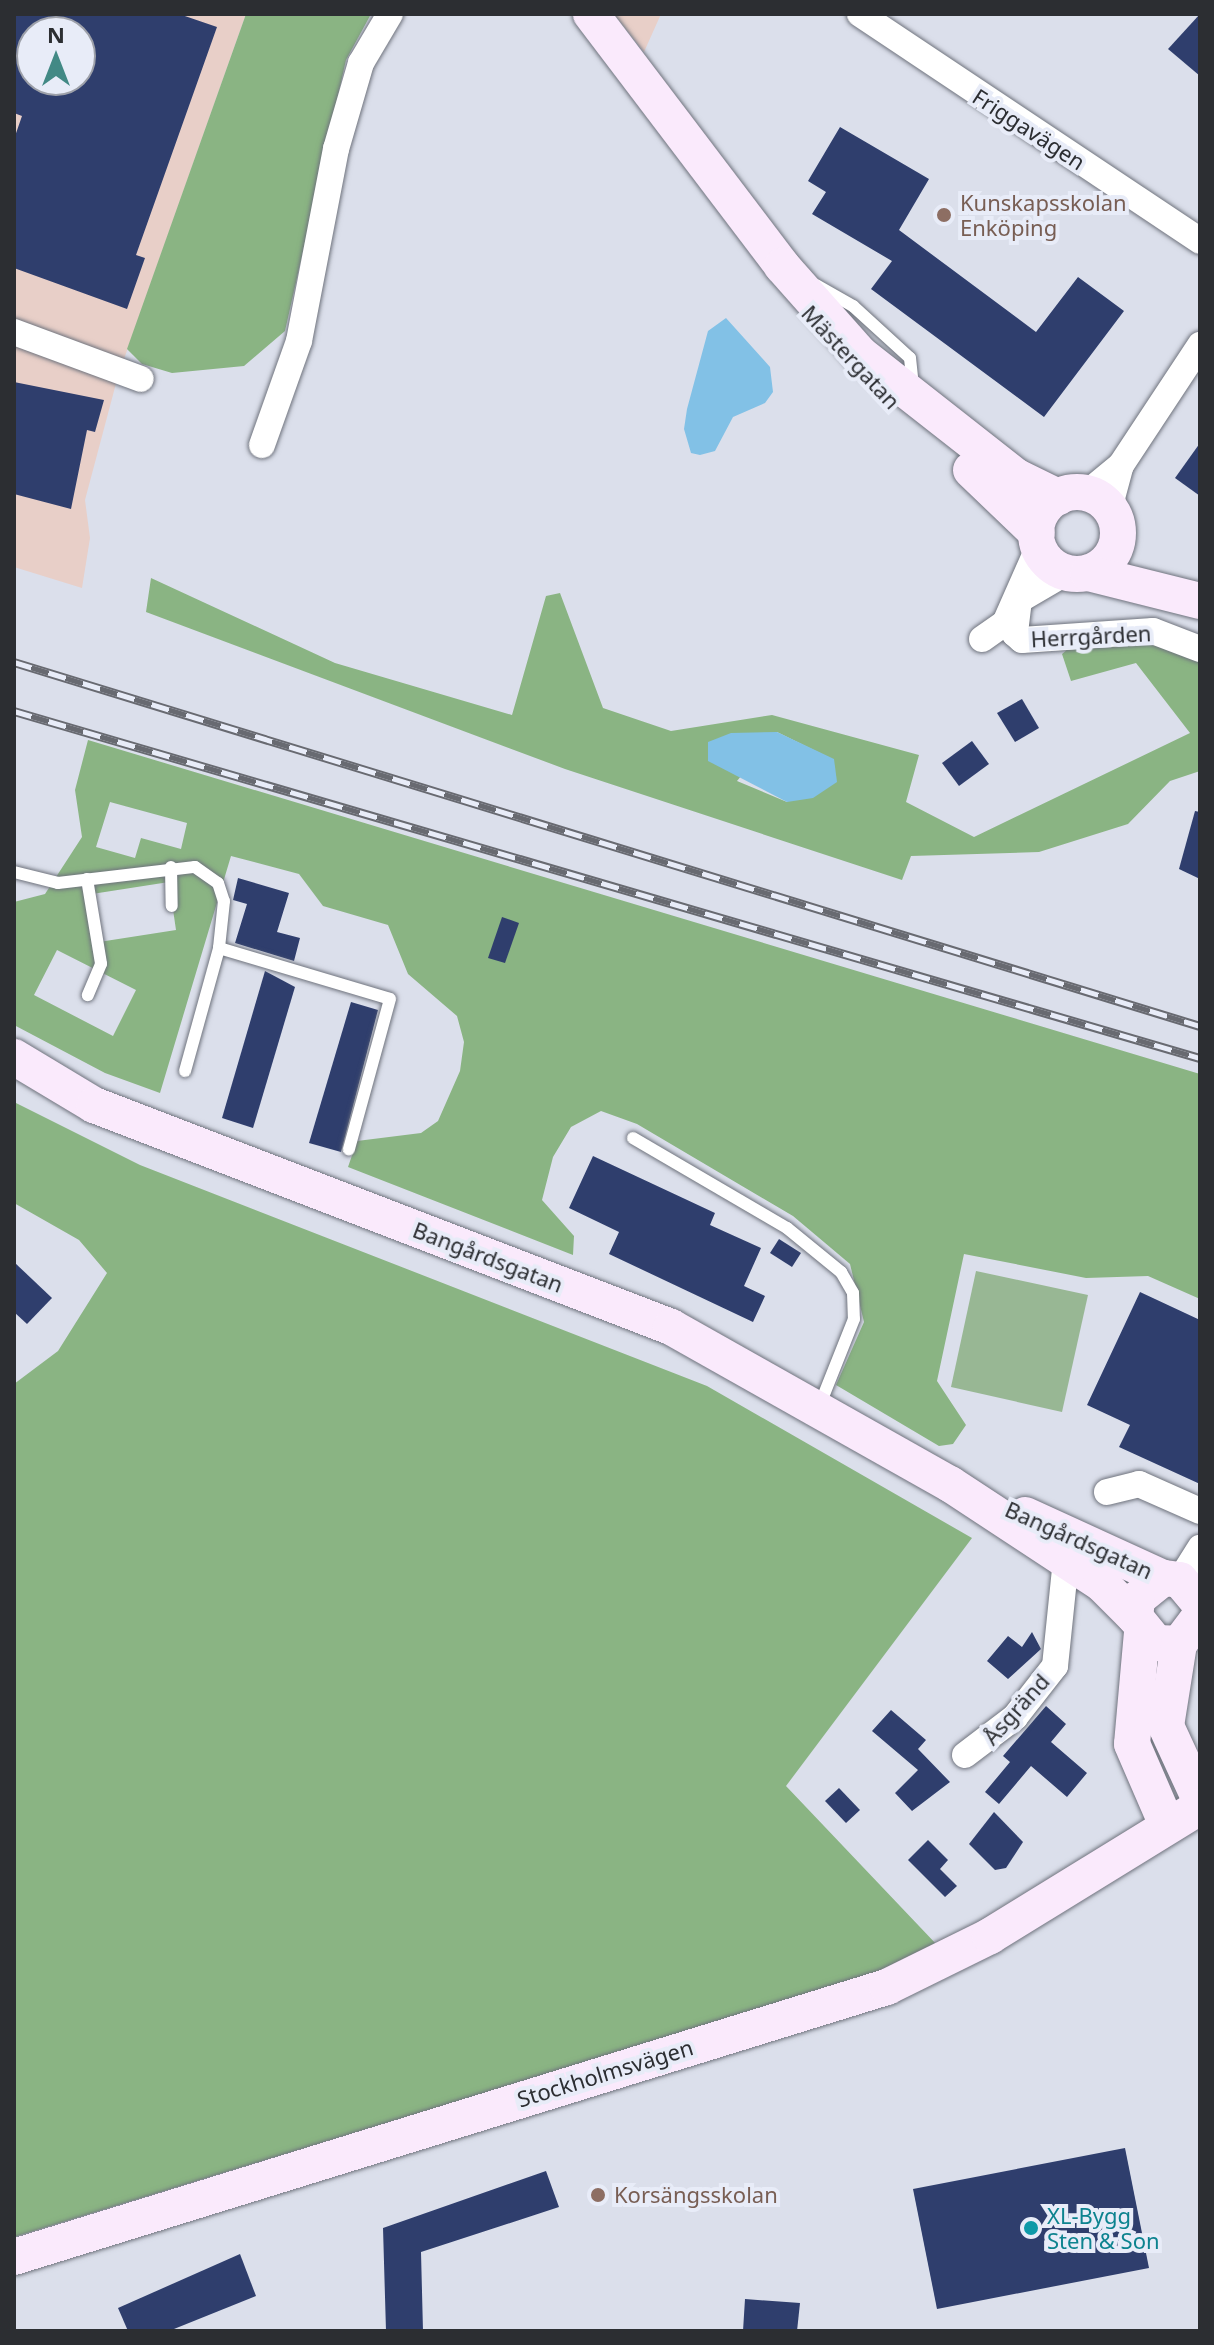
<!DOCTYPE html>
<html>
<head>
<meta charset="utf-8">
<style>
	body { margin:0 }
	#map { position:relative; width:1214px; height:2345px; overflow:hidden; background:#dbdfeb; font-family:"Noto Sans",sans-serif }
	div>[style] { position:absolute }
	.industrial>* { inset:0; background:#e8cfc8 }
	.green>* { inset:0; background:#98b794 }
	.forest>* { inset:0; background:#8ab483 }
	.water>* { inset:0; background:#82c1e6 }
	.building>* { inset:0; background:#2f3e6d }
	.roads { filter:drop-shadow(0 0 2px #6f737d) drop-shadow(0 0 2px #6f737d) }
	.lane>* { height:12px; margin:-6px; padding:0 6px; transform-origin:6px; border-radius:6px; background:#fff }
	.street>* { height:26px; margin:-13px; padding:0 13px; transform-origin:13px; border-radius:13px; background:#fff }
	.secondary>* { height:36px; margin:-18px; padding:0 18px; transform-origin:18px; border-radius:18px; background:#faeafc }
	.secondary>.ring { margin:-18px; padding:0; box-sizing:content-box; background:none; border:36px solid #faeafc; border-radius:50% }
	.rail>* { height:9px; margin-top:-4.5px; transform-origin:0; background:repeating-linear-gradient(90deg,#e8ecf8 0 18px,#686a71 0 36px); box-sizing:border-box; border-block:2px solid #686a71 }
	.dots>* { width:22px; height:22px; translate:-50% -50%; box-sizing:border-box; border:4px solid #e8ecf8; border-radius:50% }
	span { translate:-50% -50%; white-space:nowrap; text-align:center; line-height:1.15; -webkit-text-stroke:8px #e8ecf8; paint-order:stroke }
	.street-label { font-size:22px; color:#2c2e32 }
	.education-label { font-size:22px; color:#785e54 }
	.left { translate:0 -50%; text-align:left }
	.culture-label { font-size:22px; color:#0d838f }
	.frame { position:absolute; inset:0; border:16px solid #2c2e32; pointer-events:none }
	.north { position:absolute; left:16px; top:16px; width:80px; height:80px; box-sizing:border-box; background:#e8ecf8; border:2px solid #9da0a9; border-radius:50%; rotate:0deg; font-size:22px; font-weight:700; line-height:32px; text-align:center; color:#2c2e32 }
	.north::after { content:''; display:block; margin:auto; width:28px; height:36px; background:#428985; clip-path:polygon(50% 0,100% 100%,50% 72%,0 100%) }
</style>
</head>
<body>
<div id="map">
	<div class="industrial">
		<div style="clip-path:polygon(evenodd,14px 14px,246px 14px,118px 376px,85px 500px,90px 538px,82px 588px,14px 567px,14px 14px,32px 32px,80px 32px,80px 80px,32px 80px,32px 32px)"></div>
		<div style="clip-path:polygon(614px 14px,661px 14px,644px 52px)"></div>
	</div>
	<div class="green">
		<div style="clip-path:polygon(976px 1271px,1088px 1295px,1062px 1412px,951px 1387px)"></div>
	</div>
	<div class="forest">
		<div style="clip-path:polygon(246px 14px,371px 14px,346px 60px,285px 331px,244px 366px,172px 373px,142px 364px,127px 349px)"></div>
		<div style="clip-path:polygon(evenodd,151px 578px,335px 663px,512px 715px,546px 596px,560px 593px,603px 708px,671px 731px,772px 715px,919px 755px,906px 802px,974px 837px,1190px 733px,1136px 663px,1071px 681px,1062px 654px,1074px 644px,1153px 639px,1200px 662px,1200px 771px,1170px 781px,1128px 824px,1039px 852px,911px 856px,902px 880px,565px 769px,146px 612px,151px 578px,777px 732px,834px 760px,787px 802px,737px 781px,777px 732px)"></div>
		<div style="clip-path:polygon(evenodd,88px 740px,1200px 1074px,1200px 1299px,1148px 1276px,1086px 1278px,964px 1254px,937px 1381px,966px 1425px,953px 1444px,939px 1446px,836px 1385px,864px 1322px,850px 1264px,793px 1216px,637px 1124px,601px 1111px,571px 1127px,553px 1157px,542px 1200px,574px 1236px,573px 1255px,348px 1167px,357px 1141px,421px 1133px,438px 1121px,460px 1071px,464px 1042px,457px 1016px,408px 974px,388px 925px,323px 906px,299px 874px,231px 856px,160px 1093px,105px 1073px,14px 1025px,14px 902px,45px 894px,82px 837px,75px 790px,88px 740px,110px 802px,187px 823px,181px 849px,141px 838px,135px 858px,96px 847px,110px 802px,88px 740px,169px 882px,176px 930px,99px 942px,92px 894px,169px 882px,88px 740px,57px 950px,136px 990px,113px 1036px,34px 995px,57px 950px)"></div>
		<div style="clip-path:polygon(14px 1102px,140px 1165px,707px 1386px,972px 1538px,786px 1786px,938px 1946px,875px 1973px,14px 2237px,14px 1384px,58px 1351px,107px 1273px,79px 1240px,14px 1203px)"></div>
	</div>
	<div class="water">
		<div style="clip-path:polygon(726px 318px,770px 367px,773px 392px,765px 403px,733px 417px,715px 451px,700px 455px,691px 453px,684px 429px,687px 409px,708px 331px)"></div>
		<div style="clip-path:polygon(777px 732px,834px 759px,837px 782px,813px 798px,787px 802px,708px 761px,708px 742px,731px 733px)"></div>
	</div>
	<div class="building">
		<div style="clip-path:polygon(evenodd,14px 14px,179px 14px,217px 27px,136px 255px,145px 258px,127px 309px,14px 268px,14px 139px,22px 116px,14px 113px,14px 14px,32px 32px,80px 32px,80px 80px,32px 80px,32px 32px)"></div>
		<div style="clip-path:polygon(1200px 14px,1200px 76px,1168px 49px)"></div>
		<div style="clip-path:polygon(840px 127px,929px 179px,899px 230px,1036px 332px,1078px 277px,1124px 311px,1044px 417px,871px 289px,892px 261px,812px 214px,826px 192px,808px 181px)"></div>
		<div style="clip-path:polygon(14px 382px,104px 400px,95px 432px,87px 430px,71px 509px,14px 494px)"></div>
		<div style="clip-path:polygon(1200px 443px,1200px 496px,1175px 478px)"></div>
		<div style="clip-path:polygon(1022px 699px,1039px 728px,1015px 742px,997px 713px)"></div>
		<div style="clip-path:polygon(972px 741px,989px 764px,959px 786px,942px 763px)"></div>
		<div style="clip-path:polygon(1195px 811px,1200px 812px,1200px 879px,1179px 869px)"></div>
		<div style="clip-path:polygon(238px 878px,289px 893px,277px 932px,300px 938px,294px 961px,235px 943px,247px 904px,233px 900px)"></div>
		<div style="clip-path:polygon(502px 917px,519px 923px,505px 963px,488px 958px)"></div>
		<div style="clip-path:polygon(265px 971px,295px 987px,253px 1128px,222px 1118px)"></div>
		<div style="clip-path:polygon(351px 1002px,378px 1010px,341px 1152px,309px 1143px)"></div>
		<div style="clip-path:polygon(593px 1156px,715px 1213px,710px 1225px,761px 1248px,744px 1286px,765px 1296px,753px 1322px,609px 1254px,619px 1232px,569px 1208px)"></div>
		<div style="clip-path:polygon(779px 1239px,801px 1253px,792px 1267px,770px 1253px)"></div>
		<div style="clip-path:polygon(14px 1262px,52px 1298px,27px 1324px,14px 1312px)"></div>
		<div style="clip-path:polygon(1140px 1292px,1200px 1320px,1200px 1484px,1119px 1447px,1130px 1425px,1087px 1405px)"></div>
		<div style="clip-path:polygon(1032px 1632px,1041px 1649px,1008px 1679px,987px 1661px,1008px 1636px,1022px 1647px)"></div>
		<div style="clip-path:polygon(1046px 1706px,1066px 1724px,1051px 1742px,1087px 1773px,1067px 1797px,1031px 1766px,999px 1804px,985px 1792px,1010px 1762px,1003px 1756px)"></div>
		<div style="clip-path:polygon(891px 1710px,926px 1740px,918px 1749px,950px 1782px,912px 1811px,895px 1793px,918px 1770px,872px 1731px)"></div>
		<div style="clip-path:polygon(839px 1788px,860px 1810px,846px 1823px,825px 1801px)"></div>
		<div style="clip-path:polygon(994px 1812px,1023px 1842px,1006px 1868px,995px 1870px,969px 1844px)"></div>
		<div style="clip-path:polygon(928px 1840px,948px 1860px,940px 1869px,957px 1886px,945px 1897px,908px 1860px)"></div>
		<div style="clip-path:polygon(1125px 2148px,1149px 2268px,937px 2309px,913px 2189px)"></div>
		<div style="clip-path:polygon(546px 2171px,559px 2207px,421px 2252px,423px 2331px,386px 2331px,383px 2228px)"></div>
		<div style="clip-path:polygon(240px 2254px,256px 2296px,169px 2331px,128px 2331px,118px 2308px)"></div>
		<div style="clip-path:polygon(745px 2299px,800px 2303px,797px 2331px,743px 2331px)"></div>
	</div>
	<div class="roads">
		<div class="lane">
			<div style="left:816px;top:285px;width:43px;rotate:29.6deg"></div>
			<div style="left:853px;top:306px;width:77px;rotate:42.4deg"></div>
			<div style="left:910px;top:358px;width:29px;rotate:84deg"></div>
			<div style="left:171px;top:867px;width:39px;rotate:89deg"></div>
			<div style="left:14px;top:872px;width:45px;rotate:14deg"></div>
			<div style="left:58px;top:883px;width:138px;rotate:-6.7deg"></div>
			<div style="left:195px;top:867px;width:28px;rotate:35deg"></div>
			<div style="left:218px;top:883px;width:19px;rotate:72deg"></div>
			<div style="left:224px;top:901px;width:47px;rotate:96.1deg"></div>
			<div style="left:219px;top:948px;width:178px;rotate:16.6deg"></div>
			<div style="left:390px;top:999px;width:156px;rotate:105.3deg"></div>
			<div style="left:87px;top:879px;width:86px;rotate:80.6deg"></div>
			<div style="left:101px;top:964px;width:34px;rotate:113deg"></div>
			<div style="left:185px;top:1071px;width:128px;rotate:-74.5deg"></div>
			<div style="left:633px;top:1138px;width:178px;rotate:30.3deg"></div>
			<div style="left:787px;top:1228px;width:70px;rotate:39.2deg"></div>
			<div style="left:841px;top:1272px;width:24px;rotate:60deg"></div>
			<div style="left:853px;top:1293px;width:26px;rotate:88deg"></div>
			<div style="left:854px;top:1319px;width:95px;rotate:111.7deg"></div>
		</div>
		<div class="street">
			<div style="left:860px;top:14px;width:409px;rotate:33.7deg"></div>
			<div style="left:14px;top:332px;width:135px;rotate:20.3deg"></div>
			<div style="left:262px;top:445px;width:110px;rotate:-70.4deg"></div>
			<div style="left:299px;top:341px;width:196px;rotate:-79.1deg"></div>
			<div style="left:336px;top:149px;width:90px;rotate:-73.8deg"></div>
			<div style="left:361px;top:63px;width:57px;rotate:-59.4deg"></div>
			<div style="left:1087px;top:493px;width:44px;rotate:-39.5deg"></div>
			<div style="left:1121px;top:465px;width:144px;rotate:-56.6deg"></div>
			<div style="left:1116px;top:519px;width:21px;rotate:-101deg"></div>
			<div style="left:1112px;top:498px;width:34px;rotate:-75deg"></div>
			<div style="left:1019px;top:600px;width:34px;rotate:97deg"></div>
			<div style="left:1015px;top:634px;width:9px;rotate:41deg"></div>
			<div style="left:1022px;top:640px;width:131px;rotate:-3.9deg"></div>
			<div style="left:1153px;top:631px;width:50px;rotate:21deg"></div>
			<div style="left:1019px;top:600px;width:56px;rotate:-30.3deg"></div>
			<div style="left:982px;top:639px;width:28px;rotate:-35deg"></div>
			<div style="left:1005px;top:623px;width:84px;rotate:-66.2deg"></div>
			<div style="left:1107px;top:1492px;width:33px;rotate:-14deg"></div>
			<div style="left:1139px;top:1484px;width:67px;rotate:23.9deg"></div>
			<div style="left:1180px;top:1580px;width:38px;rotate:-58deg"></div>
			<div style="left:965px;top:1755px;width:63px;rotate:-37.2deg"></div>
			<div style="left:1015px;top:1717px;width:65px;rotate:-51.9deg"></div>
			<div style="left:1055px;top:1666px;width:107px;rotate:-84.1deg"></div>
		</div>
		<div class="secondary">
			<div style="left:591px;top:14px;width:316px;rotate:52.8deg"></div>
			<div style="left:782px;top:266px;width:118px;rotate:48.4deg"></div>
			<div style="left:860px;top:354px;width:199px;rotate:38.1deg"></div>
			<div style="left:1017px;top:477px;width:46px;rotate:26deg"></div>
			<div style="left:971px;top:470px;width:91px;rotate:43.7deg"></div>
			<div class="ring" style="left:1036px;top:492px;width:46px;height:46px"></div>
			<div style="left:1088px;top:573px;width:115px;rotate:14deg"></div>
			<div style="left:14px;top:1057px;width:93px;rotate:31deg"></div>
			<div style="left:94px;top:1105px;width:618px;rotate:21.04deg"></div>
			<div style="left:671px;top:1327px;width:320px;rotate:29.4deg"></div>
			<div style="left:950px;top:1484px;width:181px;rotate:33.3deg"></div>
			<div style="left:1101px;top:1583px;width:48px;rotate:45deg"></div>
			<div style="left:1025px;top:1515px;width:152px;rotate:24.5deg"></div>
			<div style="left:1200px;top:1604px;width:31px;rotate:-130deg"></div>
			<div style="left:1180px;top:1580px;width:17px;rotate:-173deg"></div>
			<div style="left:1163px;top:1578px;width:33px;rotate:141deg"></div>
			<div style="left:1137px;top:1599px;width:18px;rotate:96deg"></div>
			<div style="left:1135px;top:1617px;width:33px;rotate:51deg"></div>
			<div style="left:1156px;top:1643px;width:23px;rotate:2deg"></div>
			<div style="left:1179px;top:1644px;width:35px;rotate:-53deg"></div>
			<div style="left:1142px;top:1632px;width:112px;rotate:95.1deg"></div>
			<div style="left:1132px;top:1744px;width:88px;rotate:66.6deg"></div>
			<div style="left:1179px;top:1644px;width:83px;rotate:99deg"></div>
			<div style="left:1166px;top:1726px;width:81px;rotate:65.3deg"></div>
			<div style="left:14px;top:2257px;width:914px;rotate:-17.19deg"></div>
			<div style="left:887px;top:1987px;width:115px;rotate:-26.3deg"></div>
			<div style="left:990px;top:1936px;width:246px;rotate:-31.6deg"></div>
		</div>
	</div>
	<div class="rail">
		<div style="left:14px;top:662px;width:1241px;rotate:17.06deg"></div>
		<div style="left:14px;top:711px;width:1236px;rotate:16.31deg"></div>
	</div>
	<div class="dots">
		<div style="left:944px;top:215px;background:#8d6e63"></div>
		<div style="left:598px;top:2195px;background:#8d6e63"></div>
		<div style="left:1031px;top:2228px;background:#0f9aa8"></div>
	</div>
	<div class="street-label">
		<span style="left:1029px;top:129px;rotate:33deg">Friggavägen</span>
		<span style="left:851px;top:357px;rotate:47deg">Mästergatan</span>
		<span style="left:1091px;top:636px;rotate:-3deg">Herrgården</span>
		<span style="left:488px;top:1257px;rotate:21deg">Bangårdsgatan</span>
		<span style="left:1079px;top:1540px;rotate:24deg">Bangårdsgatan</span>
		<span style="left:1016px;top:1709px;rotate:-48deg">Åsgränd</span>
		<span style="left:605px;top:2073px;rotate:-17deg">Stockholmsvägen</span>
	</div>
	<div class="education-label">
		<span class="left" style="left:960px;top:215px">Kunskapsskolan<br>Enköping</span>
		<span class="left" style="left:614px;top:2195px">Korsängsskolan</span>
	</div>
	<div class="culture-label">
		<span class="left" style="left:1047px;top:2228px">XL-Bygg<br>Sten &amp; Son</span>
	</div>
	<div class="frame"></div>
	<div class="north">N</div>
</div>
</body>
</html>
